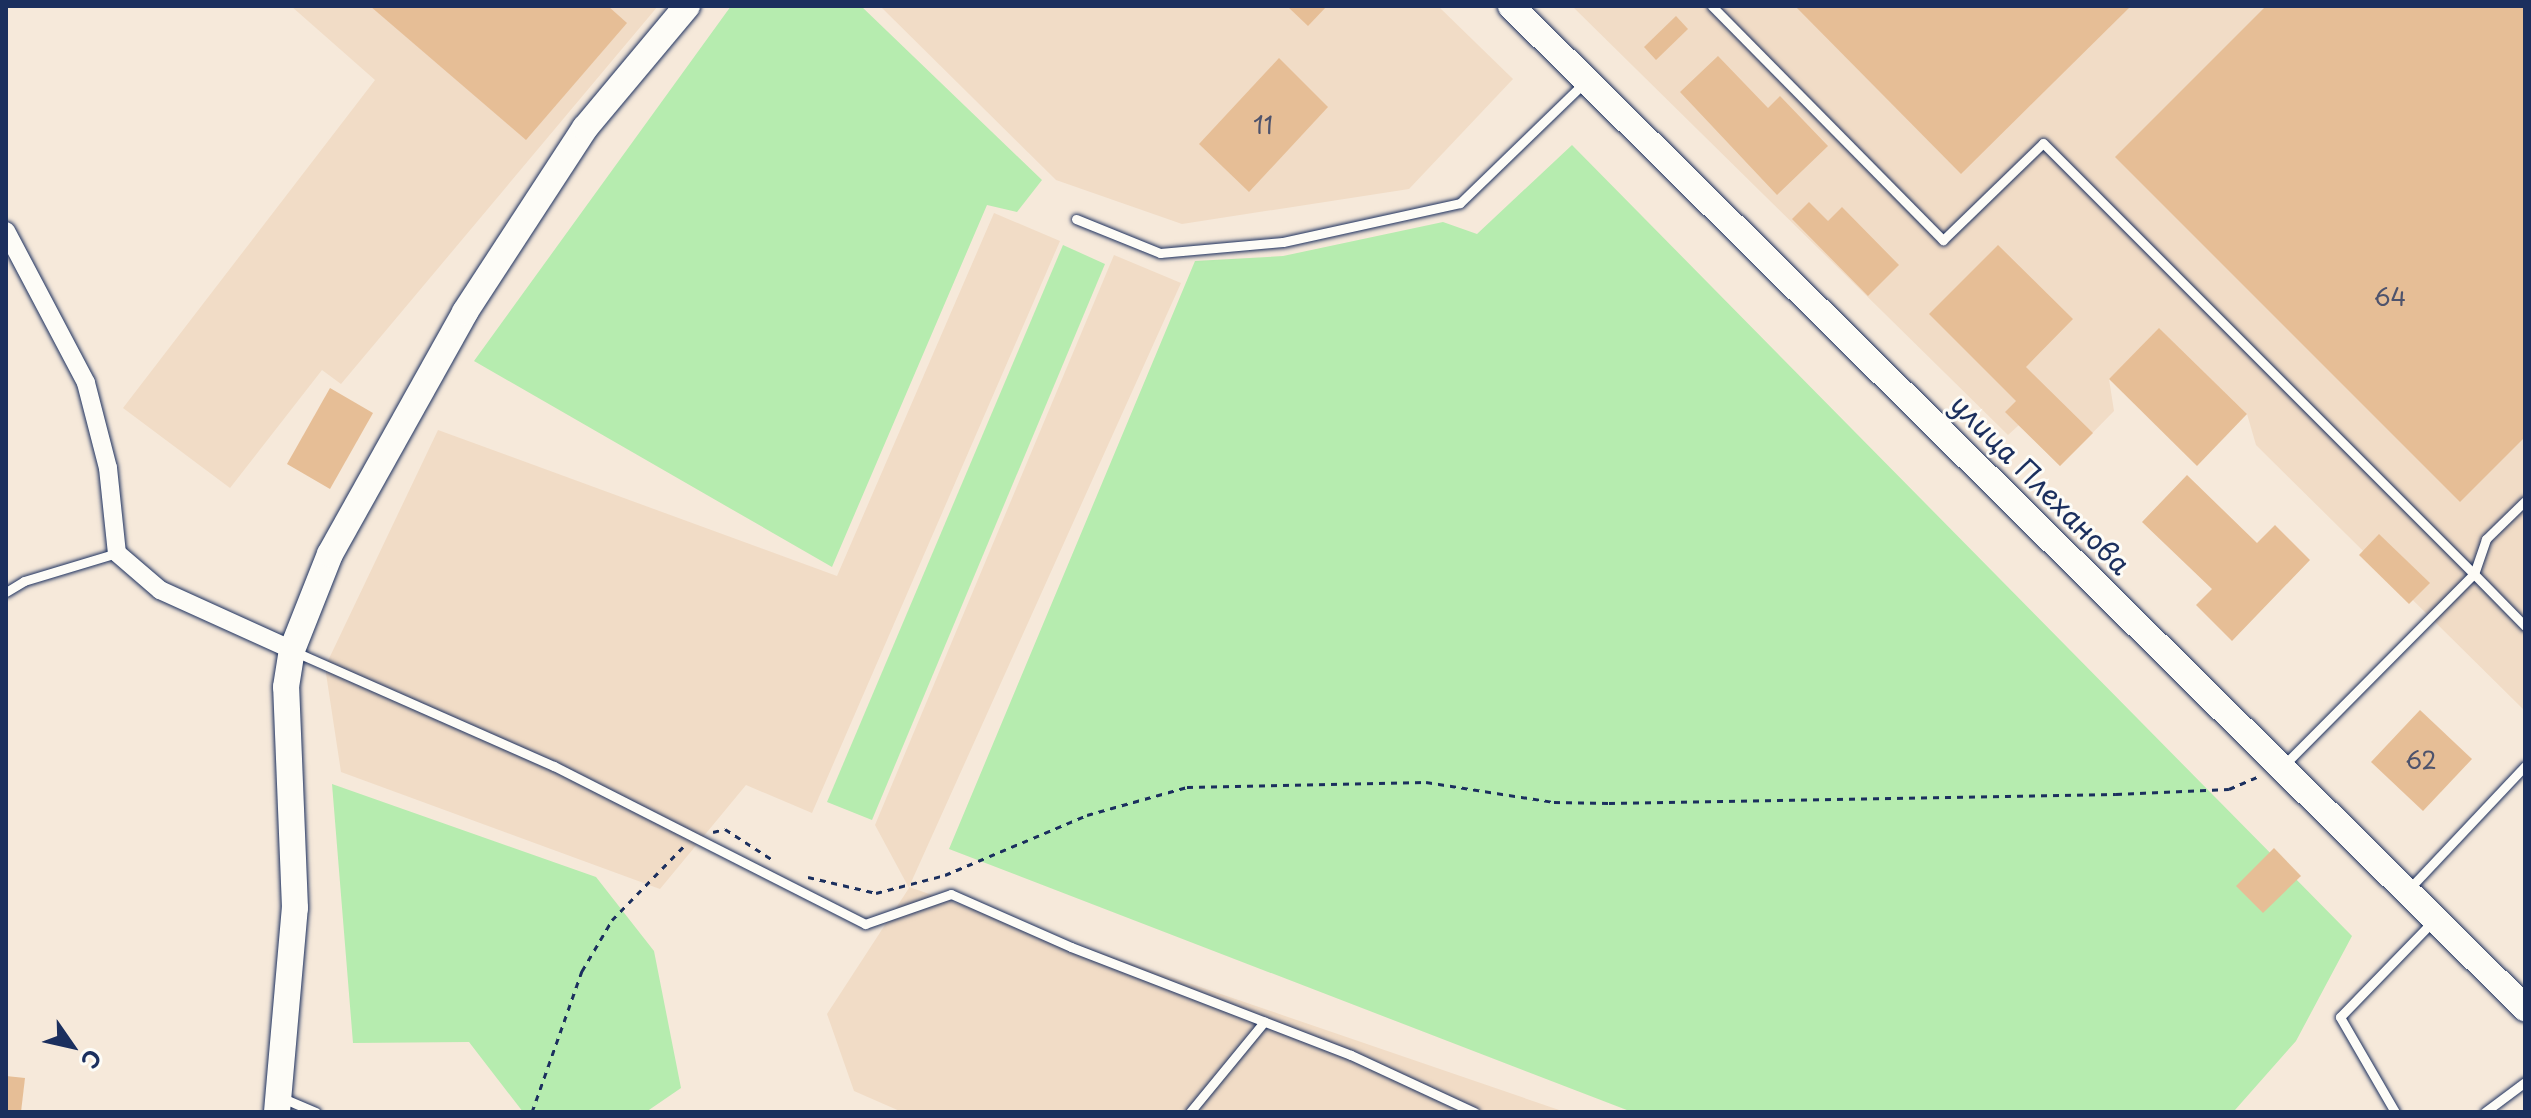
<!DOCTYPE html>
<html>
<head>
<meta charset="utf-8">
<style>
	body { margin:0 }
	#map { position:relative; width:2531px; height:1118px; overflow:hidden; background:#f6e9da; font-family:"Playpen Sans",sans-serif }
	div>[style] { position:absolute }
	.built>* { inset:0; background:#f1dcc6 }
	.green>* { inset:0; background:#b6ecaf }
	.building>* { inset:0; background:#e6be96 }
	.path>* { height:3px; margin-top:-1.5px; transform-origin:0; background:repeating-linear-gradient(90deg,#1b2f5e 0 6px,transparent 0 12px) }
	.roads { filter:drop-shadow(0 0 2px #1b2f5e) drop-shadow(0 0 2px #1b2f5e) }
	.lane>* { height:9px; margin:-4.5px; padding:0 4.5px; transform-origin:4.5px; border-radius:4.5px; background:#fdfcf7 }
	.street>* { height:18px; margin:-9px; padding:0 9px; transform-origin:9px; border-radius:9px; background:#fdfcf7 }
	.secondary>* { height:26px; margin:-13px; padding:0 13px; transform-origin:13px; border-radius:13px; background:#fdfcf7 }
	span { translate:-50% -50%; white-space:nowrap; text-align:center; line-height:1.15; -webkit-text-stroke:6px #fdfcf7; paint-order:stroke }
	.number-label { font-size:24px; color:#4e536c }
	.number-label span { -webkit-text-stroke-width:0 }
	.street-label { font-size:28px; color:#1b2f5e }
	.frame { position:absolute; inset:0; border:8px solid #1b2f5e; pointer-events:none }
	.north { position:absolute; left:32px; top:1006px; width:80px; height:80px; -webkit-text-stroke:6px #fdfcf7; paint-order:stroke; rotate:124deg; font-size:22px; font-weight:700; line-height:32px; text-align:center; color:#1b2f5e }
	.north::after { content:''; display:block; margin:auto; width:28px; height:36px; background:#1b2f5e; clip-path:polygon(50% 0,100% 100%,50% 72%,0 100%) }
</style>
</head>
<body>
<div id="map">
	<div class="built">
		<div style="clip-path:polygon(291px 6px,658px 6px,341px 384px,322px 370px,230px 488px,123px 408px,375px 80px)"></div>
		<div style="clip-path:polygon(880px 6px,1438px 6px,1513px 79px,1409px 189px,1182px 224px,1056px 180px)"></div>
		<div style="clip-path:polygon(1572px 6px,2525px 6px,2525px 711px,2256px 445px,2247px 414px,2160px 329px,2109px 379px,2114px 411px,2060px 466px,2019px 425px,2008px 435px)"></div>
		<div style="clip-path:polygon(994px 213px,1060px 241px,812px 813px,746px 785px,660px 889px,341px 772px,325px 667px,438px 430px,837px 576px)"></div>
		<div style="clip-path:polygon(1114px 255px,1181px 283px,909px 887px,1565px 1112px,902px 1112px,854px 1091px,827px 1014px,909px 888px,875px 825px)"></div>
	</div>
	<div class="green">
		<div style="clip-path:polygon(731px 6px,861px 6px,1042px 180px,1017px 212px,987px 205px,832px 567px,474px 361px)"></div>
		<div style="clip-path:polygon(1572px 145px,2352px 936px,2296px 1041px,2235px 1110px,1632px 1112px,949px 849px,1195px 261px,1283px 256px,1443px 222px,1477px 234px)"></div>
		<div style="clip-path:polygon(1063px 245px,1105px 264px,872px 820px,827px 802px)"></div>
		<div style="clip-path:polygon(332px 784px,596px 877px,654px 951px,681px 1088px,646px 1112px,523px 1112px,469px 1042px,353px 1043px)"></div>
	</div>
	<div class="building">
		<div style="clip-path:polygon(370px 6px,608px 6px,627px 23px,526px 140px)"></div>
		<div style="clip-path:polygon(1287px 6px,1327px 6px,1308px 26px)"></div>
		<div style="clip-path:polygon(1795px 6px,2131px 6px,1961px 174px)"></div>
		<div style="clip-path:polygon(2266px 6px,2525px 6px,2525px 437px,2460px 502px,2115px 157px)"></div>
		<div style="clip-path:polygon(1676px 16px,1688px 29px,1656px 60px,1644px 47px)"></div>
		<div style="clip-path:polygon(1718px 56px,1768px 108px,1780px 96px,1828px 146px,1777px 195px,1680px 92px)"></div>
		<div style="clip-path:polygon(1279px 58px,1328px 107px,1249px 192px,1199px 144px)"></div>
		<div style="clip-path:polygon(1809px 202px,1828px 221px,1842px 207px,1899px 265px,1868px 296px,1792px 219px)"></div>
		<div style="clip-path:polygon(1998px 245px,2073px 319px,2026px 367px,2093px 433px,2060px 466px,2005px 412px,2016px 401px,1929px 314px)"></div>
		<div style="clip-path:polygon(2159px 328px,2247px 414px,2197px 466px,2109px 379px)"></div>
		<div style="clip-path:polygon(330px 388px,373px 413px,330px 489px,287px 464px)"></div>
		<div style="clip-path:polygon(2187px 475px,2257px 543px,2275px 525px,2310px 560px,2232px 641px,2196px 605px,2212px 589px,2142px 522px)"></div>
		<div style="clip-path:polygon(2379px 534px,2430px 583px,2409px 604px,2359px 555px)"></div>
		<div style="clip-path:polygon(2420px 710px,2472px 759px,2423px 811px,2371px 762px)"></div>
		<div style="clip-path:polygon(2274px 848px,2301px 876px,2263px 913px,2236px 886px)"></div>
		<div style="clip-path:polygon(6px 1076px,25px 1078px,21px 1112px,6px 1112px)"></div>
	</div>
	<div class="path">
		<div style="left:713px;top:832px;width:12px;rotate:-14deg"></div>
		<div style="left:725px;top:829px;width:57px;rotate:32.9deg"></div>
		<div style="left:808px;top:877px;width:70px;rotate:13.2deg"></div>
		<div style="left:876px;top:893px;width:71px;rotate:-14.6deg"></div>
		<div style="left:945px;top:875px;width:154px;rotate:-22.9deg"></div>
		<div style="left:1087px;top:815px;width:104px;rotate:-15.6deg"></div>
		<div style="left:1187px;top:787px;width:239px;rotate:-1.2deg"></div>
		<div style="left:1426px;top:782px;width:130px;rotate:8.9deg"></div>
		<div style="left:1554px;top:802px;width:55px;rotate:1deg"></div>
		<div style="left:1609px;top:803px;width:507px;rotate:-1.02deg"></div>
		<div style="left:2116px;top:794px;width:113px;rotate:-2.5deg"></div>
		<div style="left:2229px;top:789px;width:34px;rotate:-23deg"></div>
		<div style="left:532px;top:1112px;width:150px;rotate:-70.5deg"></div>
		<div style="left:582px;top:971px;width:59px;rotate:-59.5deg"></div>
		<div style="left:612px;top:920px;width:102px;rotate:-45.8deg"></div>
	</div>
	<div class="roads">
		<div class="lane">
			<div style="left:1712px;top:6px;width:329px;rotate:45.4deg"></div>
			<div style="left:1943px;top:240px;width:139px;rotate:-44.1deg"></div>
			<div style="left:2043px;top:143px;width:610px;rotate:45deg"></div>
			<div style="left:2474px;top:574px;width:37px;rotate:-71deg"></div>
			<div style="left:2486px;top:539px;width:54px;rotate:-44.3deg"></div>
			<div style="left:1076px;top:219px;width:91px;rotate:22deg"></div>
			<div style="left:1160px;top:253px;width:123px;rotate:-5.1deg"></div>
			<div style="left:1283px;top:242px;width:181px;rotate:-12.4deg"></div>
			<div style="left:1460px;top:203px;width:173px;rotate:-44.1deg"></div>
			<div style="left:6px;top:592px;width:21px;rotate:-31deg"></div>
			<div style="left:24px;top:581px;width:97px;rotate:-16.8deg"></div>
			<div style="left:293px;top:651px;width:285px;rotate:23.8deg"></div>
			<div style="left:554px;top:766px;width:349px;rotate:26.9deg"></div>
			<div style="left:865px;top:924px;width:91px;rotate:-19.2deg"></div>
			<div style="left:951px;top:894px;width:131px;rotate:23.8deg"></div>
			<div style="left:1071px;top:947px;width:300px;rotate:21.1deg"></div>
			<div style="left:1351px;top:1055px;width:136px;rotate:24.9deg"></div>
			<div style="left:2284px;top:765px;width:269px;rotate:-45.2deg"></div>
			<div style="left:2474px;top:574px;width:73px;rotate:45.6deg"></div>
			<div style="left:2409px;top:889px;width:169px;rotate:-46.7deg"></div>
			<div style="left:280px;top:1097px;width:39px;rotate:23deg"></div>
			<div style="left:1190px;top:1112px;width:117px;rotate:-50.6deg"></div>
			<div style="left:2395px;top:1112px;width:110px;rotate:-120.1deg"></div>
			<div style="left:2340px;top:1017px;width:135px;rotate:-45.9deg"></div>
			<div style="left:2485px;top:1112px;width:50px;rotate:-36.9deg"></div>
		</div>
		<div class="street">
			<div style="left:6px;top:231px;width:172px;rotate:62.2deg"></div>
			<div style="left:86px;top:383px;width:88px;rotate:75.5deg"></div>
			<div style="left:108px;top:468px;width:85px;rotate:84deg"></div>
			<div style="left:117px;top:553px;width:57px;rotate:40.7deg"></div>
			<div style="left:160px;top:590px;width:145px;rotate:24.4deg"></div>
		</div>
		<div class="secondary">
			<div style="left:1511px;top:6px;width:1426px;rotate:44.66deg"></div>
			<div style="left:277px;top:1112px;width:205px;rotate:-85deg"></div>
			<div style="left:295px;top:908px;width:221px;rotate:-92.3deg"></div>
			<div style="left:286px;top:687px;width:37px;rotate:-81deg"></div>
			<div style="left:292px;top:650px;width:103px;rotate:-68.4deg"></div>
			<div style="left:330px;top:554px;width:277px;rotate:-60.8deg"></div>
			<div style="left:465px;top:312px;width:220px;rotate:-56.9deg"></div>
			<div style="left:585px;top:128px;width:159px;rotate:-50.1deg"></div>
		</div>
	</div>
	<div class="number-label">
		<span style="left:1263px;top:125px">11</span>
		<span style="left:2390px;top:297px">64</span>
		<span style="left:2421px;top:760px">62</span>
	</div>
	<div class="street-label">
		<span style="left:2041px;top:484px;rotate:45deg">улица Плеханова</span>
	</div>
	<div class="frame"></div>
	<div class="north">С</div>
</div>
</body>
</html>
